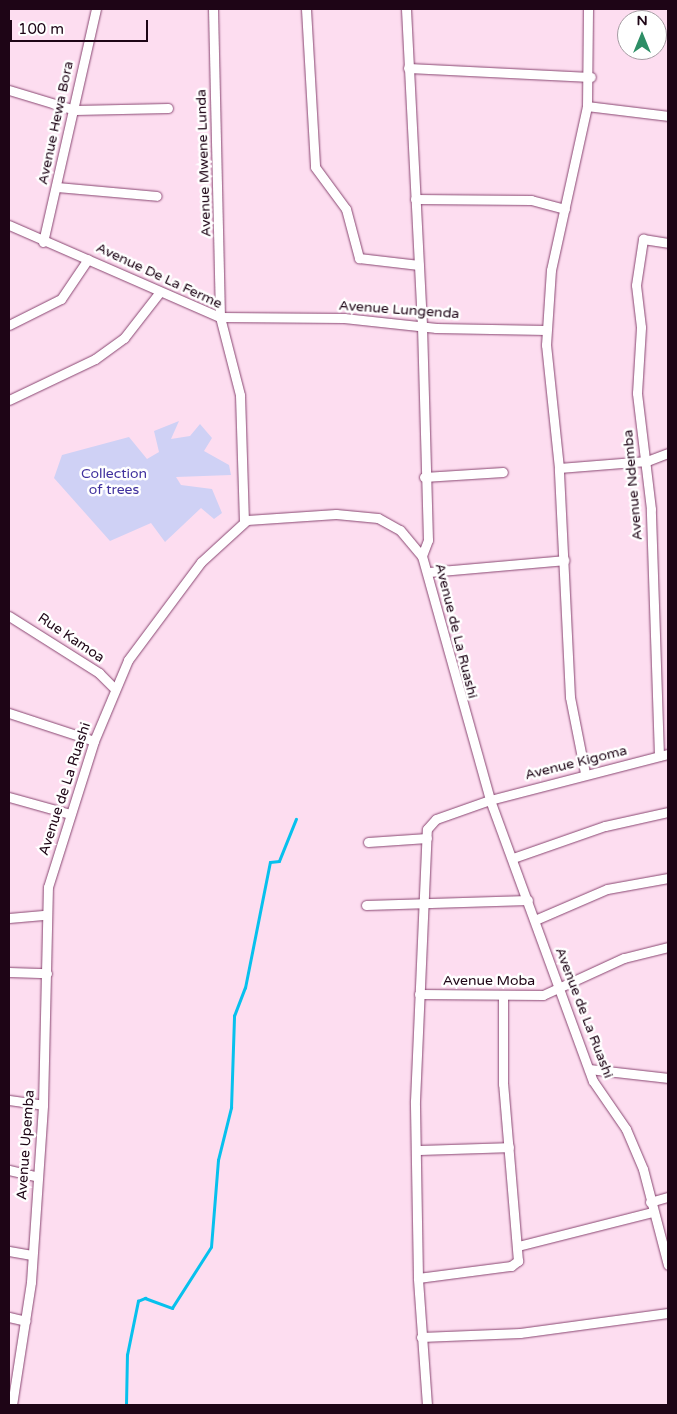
<!DOCTYPE html>
<html>
<head>
<meta charset="utf-8">
<style>
	body { margin:0 }
	#map { position:relative; width:677px; height:1414px; overflow:hidden; background:#fdddf0; font-family:"Varela Round",sans-serif }
	div>[style] { position:absolute }
	.green>* { inset:0; background:#cfd1f5 }
	.stream>* { height:2.5px; margin:-1.25px; padding:0 1.25px; transform-origin:1.25px; border-radius:1.25px; background:#07c1ed }
	.roads { filter:drop-shadow(0 0 1px #894671) drop-shadow(0 0 1px #894671) }
	.minor>* { height:9px; margin:-4.5px; padding:0 4.5px; transform-origin:4.5px; border-radius:4.5px; background:#fff }
	span { translate:-50% -50%; white-space:nowrap; text-align:center; line-height:1.15; -webkit-text-stroke:5px #fff; paint-order:stroke }
	.street-label { font-size:14px; color:#1e0516 }
	.park-label { font-size:14px; color:#40319e }
	.frame { position:absolute; inset:0; border:10px solid #1e0516; pointer-events:none }
	.north { position:absolute; left:617px; top:10px; width:50px; height:50px; box-sizing:border-box; background:#fff; border:1px solid #a59ba2; border-radius:50%; rotate:0deg; font-size:14px; font-weight:700; line-height:20px; text-align:center; color:#1e0516 }
	.north::after { content:''; display:block; margin:auto; width:18px; height:22px; background:#2e8e66; clip-path:polygon(50% 0,100% 100%,50% 72%,0 100%) }
	.scale { position:absolute; left:10px; top:20px; width:138px; height:22px; box-sizing:border-box; border:2px solid #1e0516; border-top:0; padding-left:6px; font-size:15px; line-height:18px; white-space:nowrap; color:#1e0516; -webkit-text-stroke:4px #fff; paint-order:stroke }
</style>
</head>
<body>
<div id="map">
	<div class="green">
		<div style="clip-path:polygon(179px 421px,171px 439px,190px 436px,200px 424px,212px 438px,204px 451px,229px 465px,231px 475px,176px 477px,181px 485px,212px 489px,222px 513px,214px 519px,201px 508px,165px 542px,151px 523px,110px 541px,54px 478px,62px 455px,129px 437px,147px 459px,159px 452px,154px 431px)"></div>
	</div>
	<div class="stream">
		<div style="left:126px;top:1405px;width:50px;rotate:-88.9deg"></div>
		<div style="left:127px;top:1355px;width:55px;rotate:-78.5deg"></div>
		<div style="left:138px;top:1301px;width:8px;rotate:-23deg"></div>
		<div style="left:145px;top:1298px;width:29px;rotate:20deg"></div>
		<div style="left:172px;top:1308px;width:72px;rotate:-57.4deg"></div>
		<div style="left:211px;top:1247px;width:87px;rotate:-85.4deg"></div>
		<div style="left:218px;top:1160px;width:54px;rotate:-76deg"></div>
		<div style="left:231px;top:1108px;width:92px;rotate:-88.1deg"></div>
		<div style="left:234px;top:1016px;width:30px;rotate:-69deg"></div>
		<div style="left:245px;top:988px;width:128px;rotate:-78.8deg"></div>
		<div style="left:270px;top:862px;width:9px;rotate:-6deg"></div>
		<div style="left:279px;top:861px;width:45px;rotate:-68deg"></div>
	</div>
	<div class="roads">
		<div class="minor">
			<div style="left:213px;top:9px;width:308px;rotate:88.7deg"></div>
			<div style="left:220px;top:317px;width:124px;rotate:0.5deg"></div>
			<div style="left:344px;top:318px;width:93px;rotate:6.2deg"></div>
			<div style="left:436px;top:328px;width:110px;rotate:1deg"></div>
			<div style="left:306px;top:9px;width:158px;rotate:86.7deg"></div>
			<div style="left:315px;top:167px;width:52px;rotate:53.6deg"></div>
			<div style="left:346px;top:209px;width:51px;rotate:75.1deg"></div>
			<div style="left:359px;top:258px;width:60px;rotate:6.7deg"></div>
			<div style="left:406px;top:9px;width:317px;rotate:87.1deg"></div>
			<div style="left:422px;top:326px;width:214px;rotate:88.4deg"></div>
			<div style="left:428px;top:540px;width:17px;rotate:111deg"></div>
			<div style="left:408px;top:68px;width:183px;rotate:2.8deg"></div>
			<div style="left:9px;top:90px;width:69px;rotate:16.9deg"></div>
			<div style="left:75px;top:110px;width:93px;rotate:-1.2deg"></div>
			<div style="left:587px;top:106px;width:82px;rotate:7deg"></div>
			<div style="left:57px;top:187px;width:100px;rotate:5.1deg"></div>
			<div style="left:415px;top:199px;width:116px;rotate:0.5deg"></div>
			<div style="left:531px;top:200px;width:35px;rotate:15deg"></div>
			<div style="left:9px;top:225px;width:230px;rotate:23.6deg"></div>
			<div style="left:220px;top:317px;width:81px;rotate:75.6deg"></div>
			<div style="left:240px;top:395px;width:126px;rotate:88.2deg"></div>
			<div style="left:43px;top:242px;width:239px;rotate:-77.2deg"></div>
			<div style="left:9px;top:325px;width:58px;rotate:-26.6deg"></div>
			<div style="left:61px;top:299px;width:48px;rotate:-56deg"></div>
			<div style="left:9px;top:400px;width:95px;rotate:-25.5deg"></div>
			<div style="left:95px;top:359px;width:36px;rotate:-36deg"></div>
			<div style="left:124px;top:338px;width:57px;rotate:-52.1deg"></div>
			<div style="left:559px;top:468px;width:88px;rotate:-4.5deg"></div>
			<div style="left:647px;top:461px;width:22px;rotate:-21deg"></div>
			<div style="left:424px;top:477px;width:79px;rotate:-3.6deg"></div>
			<div style="left:428px;top:572px;width:137px;rotate:-5deg"></div>
			<div style="left:9px;top:616px;width:107px;rotate:32.3deg"></div>
			<div style="left:99px;top:673px;width:21px;rotate:45deg"></div>
			<div style="left:9px;top:713px;width:89px;rotate:18.2deg"></div>
			<div style="left:659px;top:756px;width:247px;rotate:-91.9deg"></div>
			<div style="left:651px;top:509px;width:117px;rotate:-96.9deg"></div>
			<div style="left:637px;top:393px;width:66px;rotate:-86.5deg"></div>
			<div style="left:641px;top:327px;width:42px;rotate:-96.8deg"></div>
			<div style="left:636px;top:285px;width:47px;rotate:-81.3deg"></div>
			<div style="left:643px;top:239px;width:25px;rotate:9deg"></div>
			<div style="left:585px;top:773px;width:77px;rotate:-101.2deg"></div>
			<div style="left:570px;top:697px;width:229px;rotate:-92.8deg"></div>
			<div style="left:559px;top:468px;width:124px;rotate:-96deg"></div>
			<div style="left:546px;top:345px;width:75px;rotate:-86.2deg"></div>
			<div style="left:551px;top:270px;width:168px;rotate:-77.6deg"></div>
			<div style="left:587px;top:106px;width:97px;rotate:-89.4deg"></div>
			<div style="left:9px;top:797px;width:63px;rotate:15.6deg"></div>
			<div style="left:368px;top:842px;width:59px;rotate:-3.9deg"></div>
			<div style="left:513px;top:858px;width:97px;rotate:-19.2deg"></div>
			<div style="left:605px;top:826px;width:65px;rotate:-12.5deg"></div>
			<div style="left:366px;top:905px;width:162px;rotate:-1.8deg"></div>
			<div style="left:9px;top:918px;width:37px;rotate:-5deg"></div>
			<div style="left:535px;top:920px;width:78px;rotate:-23.3deg"></div>
			<div style="left:607px;top:889px;width:62px;rotate:-10.2deg"></div>
			<div style="left:9px;top:972px;width:38px;rotate:2deg"></div>
			<div style="left:419px;top:994px;width:124px;rotate:0.5deg"></div>
			<div style="left:543px;top:995px;width:89px;rotate:-24.6deg"></div>
			<div style="left:624px;top:958px;width:45px;rotate:-14deg"></div>
			<div style="left:589px;top:1069px;width:80px;rotate:6.5deg"></div>
			<div style="left:9px;top:1100px;width:34px;rotate:8deg"></div>
			<div style="left:416px;top:1150px;width:93px;rotate:-1.8deg"></div>
			<div style="left:9px;top:1170px;width:28px;rotate:13deg"></div>
			<div style="left:650px;top:1202px;width:19px;rotate:-16deg"></div>
			<div style="left:518px;top:1246px;width:138px;rotate:-14.2deg"></div>
			<div style="left:9px;top:1251px;width:23px;rotate:10deg"></div>
			<div style="left:418px;top:1278px;width:94px;rotate:-7.4deg"></div>
			<div style="left:511px;top:1266px;width:9px;rotate:-36deg"></div>
			<div style="left:518px;top:1261px;width:178px;rotate:-94.8deg"></div>
			<div style="left:503px;top:1084px;width:88px;rotate:-90deg"></div>
			<div style="left:9px;top:1317px;width:17px;rotate:13deg"></div>
			<div style="left:421px;top:1337px;width:99px;rotate:-2.3deg"></div>
			<div style="left:520px;top:1333px;width:149px;rotate:-7.7deg"></div>
			<div style="left:12px;top:1405px;width:124px;rotate:-81.2deg"></div>
			<div style="left:31px;top:1282px;width:177px;rotate:-86.1deg"></div>
			<div style="left:43px;top:1105px;width:218px;rotate:-88.7deg"></div>
			<div style="left:48px;top:887px;width:153px;rotate:-72.5deg"></div>
			<div style="left:94px;top:741px;width:88px;rotate:-67.2deg"></div>
			<div style="left:128px;top:660px;width:122px;rotate:-53.3deg"></div>
			<div style="left:201px;top:562px;width:62px;rotate:-42.4deg"></div>
			<div style="left:247px;top:520px;width:89px;rotate:-3.9deg"></div>
			<div style="left:336px;top:514px;width:42px;rotate:5.4deg"></div>
			<div style="left:378px;top:518px;width:25px;rotate:29deg"></div>
			<div style="left:400px;top:530px;width:34px;rotate:50deg"></div>
			<div style="left:422px;top:556px;width:253px;rotate:74.4deg"></div>
			<div style="left:490px;top:800px;width:299px;rotate:69.9deg"></div>
			<div style="left:593px;top:1081px;width:58px;rotate:55.5deg"></div>
			<div style="left:626px;top:1129px;width:43px;rotate:67deg"></div>
			<div style="left:643px;top:1169px;width:99px;rotate:75.4deg"></div>
			<div style="left:427px;top:1405px;width:127px;rotate:-94.1deg"></div>
			<div style="left:418px;top:1278px;width:177px;rotate:-91deg"></div>
			<div style="left:415px;top:1101px;width:272px;rotate:-87.5deg"></div>
			<div style="left:427px;top:829px;width:13px;rotate:-48deg"></div>
			<div style="left:436px;top:819px;width:57px;rotate:-19.4deg"></div>
			<div style="left:490px;top:800px;width:184px;rotate:-14.5deg"></div>
		</div>
	</div>
	<div class="street-label">
		<span style="left:56px;top:123px;rotate:-78deg">Avenue Hewa Bora</span>
		<span style="left:204px;top:163px;rotate:-92deg">Avenue Mwene Lunda</span>
		<span style="left:159px;top:276px;rotate:25deg">Avenue De La Ferme</span>
		<span style="left:399px;top:310px;rotate:4deg">Avenue Lungenda</span>
		<span style="left:633px;top:485px;rotate:-95deg">Avenue Ndemba</span>
		<span style="left:456px;top:631px;rotate:76deg">Avenue de La Ruashi</span>
		<span style="left:71px;top:638px;rotate:34deg">Rue Kamoa</span>
		<span style="left:576px;top:763px;rotate:-14deg">Avenue Kigoma</span>
		<span style="left:65px;top:789px;rotate:-72deg">Avenue de La Ruashi</span>
		<span style="left:489px;top:981px">Avenue Moba</span>
		<span style="left:584px;top:1013px;rotate:69deg">Avenue de La Ruashi</span>
		<span style="left:26px;top:1145px;rotate:-86deg">Avenue Upemba</span>
	</div>
	<div class="park-label">
		<span style="left:114px;top:482px">Collection<br>of trees</span>
	</div>
	<div class="frame"></div>
	<div class="north">N</div>
	<div class="scale">100 m</div>
</div>
</body>
</html>
